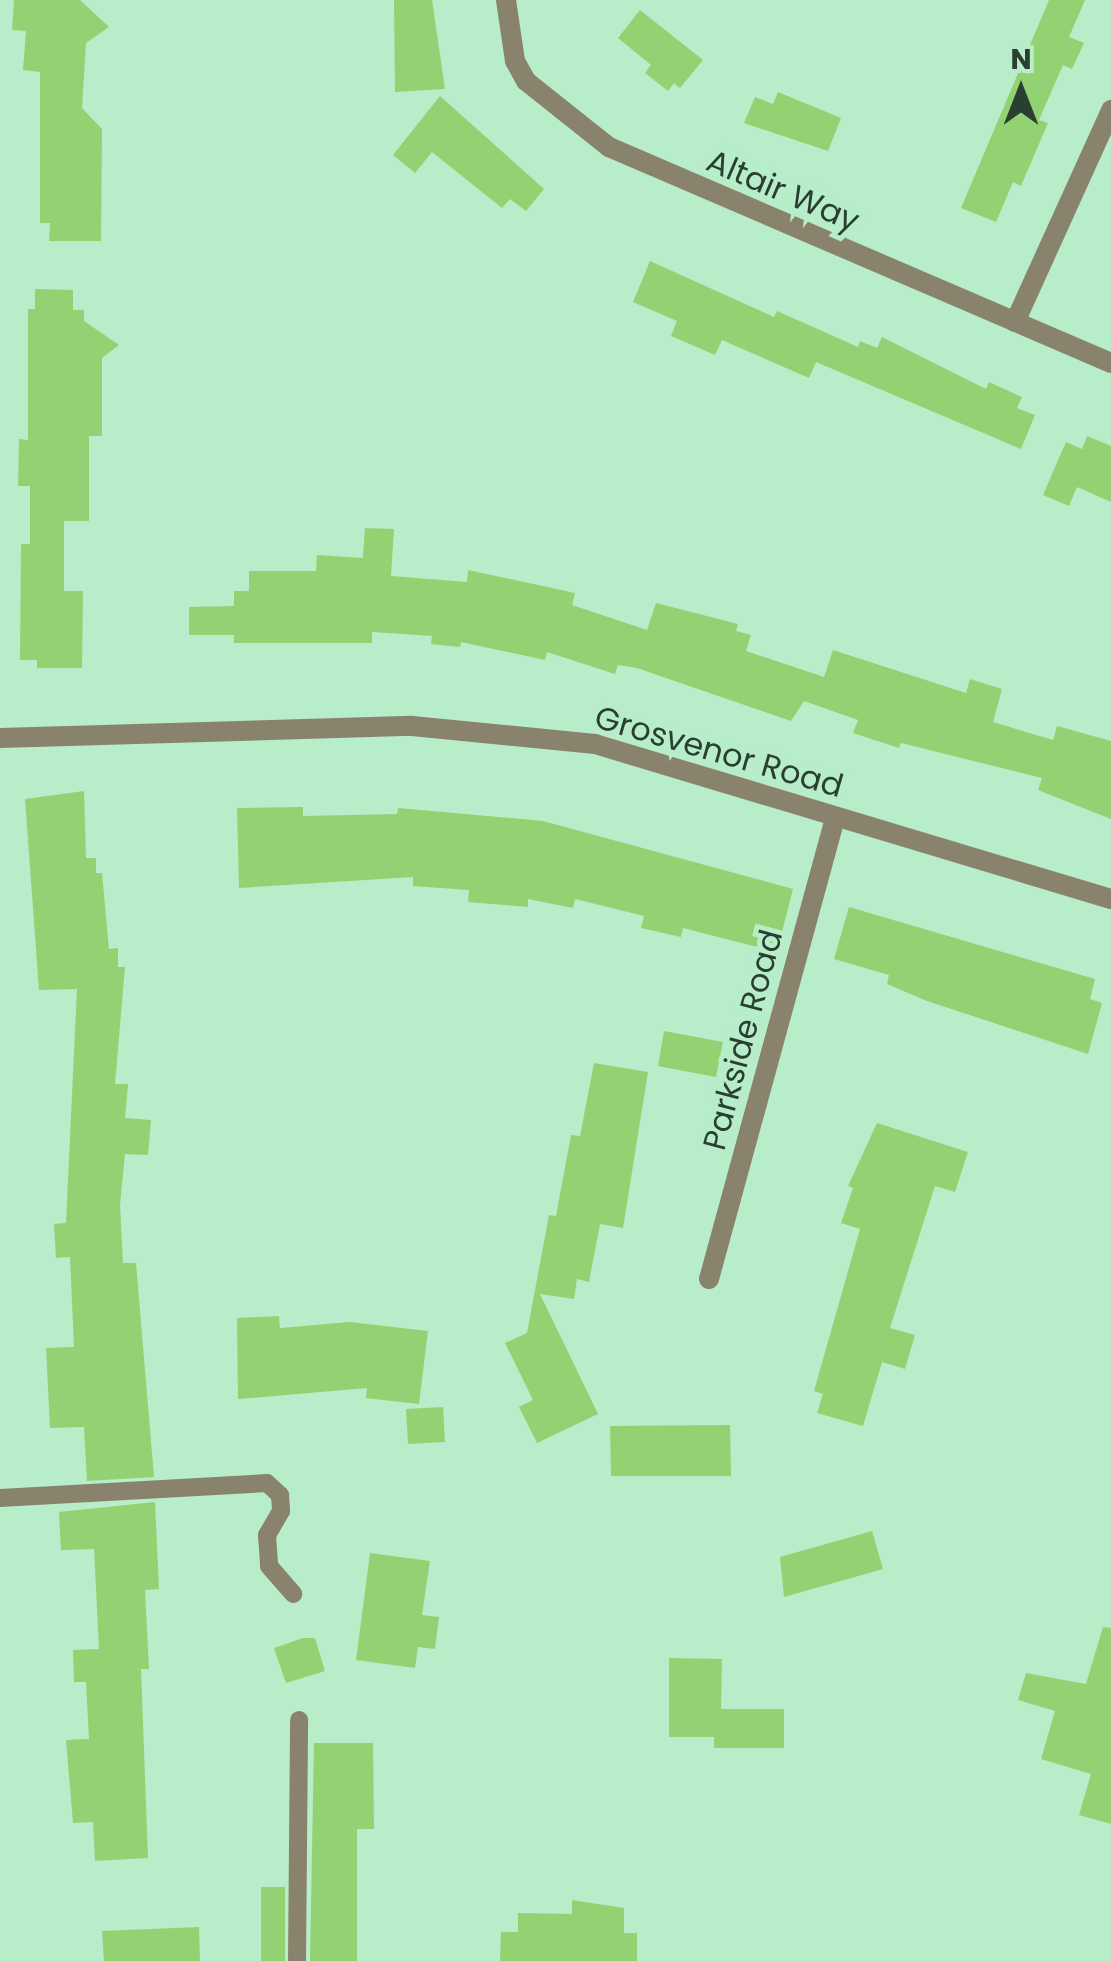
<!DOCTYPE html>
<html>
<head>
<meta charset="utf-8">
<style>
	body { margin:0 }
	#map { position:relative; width:1111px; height:1961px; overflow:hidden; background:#b7edc9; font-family:Poppins,sans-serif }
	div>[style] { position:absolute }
	.building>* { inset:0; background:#93d272 }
	.service>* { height:18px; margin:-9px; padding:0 9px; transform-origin:9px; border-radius:9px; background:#89836d }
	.minor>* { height:20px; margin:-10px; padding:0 10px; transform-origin:10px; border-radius:10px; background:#89836d }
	span { translate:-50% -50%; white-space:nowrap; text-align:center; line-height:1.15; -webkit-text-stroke:10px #b7edc9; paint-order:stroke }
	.street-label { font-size:32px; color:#294031 }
	.north { position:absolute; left:971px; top:40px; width:100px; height:100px; -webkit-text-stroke:8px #b7edc9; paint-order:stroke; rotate:0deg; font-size:28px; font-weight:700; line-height:40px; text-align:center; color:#294031 }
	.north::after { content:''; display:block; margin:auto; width:35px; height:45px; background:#294031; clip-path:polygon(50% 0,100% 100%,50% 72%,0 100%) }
</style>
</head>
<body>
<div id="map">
	<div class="building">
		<div style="clip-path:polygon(14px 0,80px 0,109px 27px,86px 43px,82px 108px,102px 129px,101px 241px,49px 241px,50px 223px,40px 223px,40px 72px,23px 70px,26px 31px,12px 30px)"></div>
		<div style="clip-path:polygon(394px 0,432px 0,445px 89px,395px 92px)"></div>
		<div style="clip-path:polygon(1049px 0,1085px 0,1069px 37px,1084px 43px,1072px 69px,1063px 65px,1039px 120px,1048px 123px,1021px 186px,1013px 182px,996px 222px,961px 208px)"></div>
		<div style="clip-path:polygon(640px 10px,703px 60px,680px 88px,674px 83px,668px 91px,645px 73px,651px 65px,618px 38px)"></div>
		<div style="clip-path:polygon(778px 92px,841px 118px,828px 151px,744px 123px,755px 97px,773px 104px)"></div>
		<div style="clip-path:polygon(440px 96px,544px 189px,526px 211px,510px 199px,502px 208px,432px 152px,415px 173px,393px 155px)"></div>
		<div style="clip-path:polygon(650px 261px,774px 317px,777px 311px,858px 347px,860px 341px,877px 348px,882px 337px,986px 389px,989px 382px,1022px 397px,1017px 408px,1035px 415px,1021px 449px,816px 362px,809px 378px,722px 340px,715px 355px,671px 336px,677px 321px,633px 302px)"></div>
		<div style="clip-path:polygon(35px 289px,73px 290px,73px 310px,84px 310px,84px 321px,119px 345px,102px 358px,102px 436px,89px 436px,89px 521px,64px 521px,64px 591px,83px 591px,82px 668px,37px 668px,37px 660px,20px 660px,21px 544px,30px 544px,30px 486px,18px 486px,19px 439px,28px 440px,28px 309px,35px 309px)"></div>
		<div style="clip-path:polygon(1087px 436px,1111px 446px,1111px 502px,1077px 487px,1069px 506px,1043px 495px,1066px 442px,1082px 449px)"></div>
		<div style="clip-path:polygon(365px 528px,394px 529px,391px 576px,467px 582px,468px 570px,575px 593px,572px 605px,647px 630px,656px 603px,738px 624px,736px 631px,751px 635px,746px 651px,824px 677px,833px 650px,966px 693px,970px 679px,1002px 689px,993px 722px,1053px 740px,1057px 726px,1111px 741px,1111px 819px,1038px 790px,1042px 778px,901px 743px,899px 748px,853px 733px,858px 720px,804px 701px,791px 721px,637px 668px,618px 665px,615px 674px,547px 652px,545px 660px,461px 642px,460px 647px,431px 644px,432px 636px,372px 632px,372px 643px,234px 643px,234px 635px,189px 635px,189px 607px,234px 606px,234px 591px,249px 591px,249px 571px,316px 571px,317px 555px,363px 558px)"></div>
		<div style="clip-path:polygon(84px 791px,86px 858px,96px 858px,96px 873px,102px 873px,109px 949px,118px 948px,118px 967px,125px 967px,115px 1084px,128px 1084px,125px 1118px,151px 1120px,148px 1155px,125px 1154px,120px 1205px,123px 1263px,136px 1263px,154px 1477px,87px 1481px,84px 1427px,50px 1428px,46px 1348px,74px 1347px,70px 1257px,56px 1258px,54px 1224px,66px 1223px,77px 989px,39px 990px,25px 799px)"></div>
		<div style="clip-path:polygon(303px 807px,303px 816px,397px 814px,398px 808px,543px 821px,793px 889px,777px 952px,683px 928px,681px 937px,641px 928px,644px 916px,575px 899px,573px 908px,528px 899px,528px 907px,468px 902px,469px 890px,413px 886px,413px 877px,239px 888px,237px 808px)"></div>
		<div style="clip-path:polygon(849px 907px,1095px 979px,1090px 999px,1102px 1003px,1088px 1054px,927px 1001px,887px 984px,889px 975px,834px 959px)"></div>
		<div style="clip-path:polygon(664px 1031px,723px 1042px,716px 1077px,658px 1066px)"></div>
		<div style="clip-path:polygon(594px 1063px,648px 1072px,623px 1228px,600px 1224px,589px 1282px,577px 1279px,574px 1299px,540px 1294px,598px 1414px,537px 1443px,519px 1407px,533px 1400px,505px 1343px,527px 1333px,549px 1215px,556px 1216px,571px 1135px,580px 1136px)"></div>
		<div style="clip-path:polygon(877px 1123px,968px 1152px,955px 1192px,935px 1186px,890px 1328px,915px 1335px,905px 1369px,882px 1362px,863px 1426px,817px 1413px,823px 1394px,814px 1391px,860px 1229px,841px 1223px,853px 1188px,848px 1186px)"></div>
		<div style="clip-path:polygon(279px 1316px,280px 1328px,350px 1322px,428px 1331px,419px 1404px,366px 1398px,367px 1388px,238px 1399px,237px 1318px)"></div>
		<div style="clip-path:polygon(443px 1407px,445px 1442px,408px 1444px,406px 1409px)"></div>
		<div style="clip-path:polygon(730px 1425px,731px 1476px,611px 1476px,610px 1426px)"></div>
		<div style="clip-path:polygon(155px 1502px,159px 1589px,145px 1590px,149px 1669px,141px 1669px,148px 1858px,95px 1861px,93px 1822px,73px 1823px,66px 1740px,89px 1739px,86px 1682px,74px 1682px,73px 1650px,99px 1649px,94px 1549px,61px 1550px,59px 1512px)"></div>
		<div style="clip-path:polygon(872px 1531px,883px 1569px,784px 1597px,780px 1557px)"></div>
		<div style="clip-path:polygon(370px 1553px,430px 1561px,422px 1615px,439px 1617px,435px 1649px,418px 1647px,415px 1668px,356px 1660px)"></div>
		<div style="clip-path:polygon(1103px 1627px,1111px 1628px,1111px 1824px,1079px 1815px,1091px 1774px,1041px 1759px,1055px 1711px,1018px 1700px,1026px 1673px,1086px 1684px)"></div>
		<div style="clip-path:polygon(303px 1638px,315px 1638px,325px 1671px,286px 1683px,274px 1648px)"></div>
		<div style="clip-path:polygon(669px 1658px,722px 1659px,721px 1709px,784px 1709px,784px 1748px,714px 1748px,714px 1737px,669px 1737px)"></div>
		<div style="clip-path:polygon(314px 1743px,373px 1743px,374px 1829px,357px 1829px,357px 1961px,310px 1961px)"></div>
		<div style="clip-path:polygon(261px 1887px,285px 1887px,285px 1961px,261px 1961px)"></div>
		<div style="clip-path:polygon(572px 1900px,624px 1908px,624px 1933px,637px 1933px,637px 1961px,500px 1961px,501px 1932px,518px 1932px,518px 1913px,572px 1914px)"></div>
		<div style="clip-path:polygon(199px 1927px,200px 1961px,104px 1961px,102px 1931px)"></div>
	</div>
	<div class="service">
		<div style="left:0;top:1498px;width:267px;rotate:-3.2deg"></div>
		<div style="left:267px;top:1483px;width:18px;rotate:43deg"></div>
		<div style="left:280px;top:1495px;width:16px;rotate:86deg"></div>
		<div style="left:281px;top:1511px;width:28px;rotate:120deg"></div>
		<div style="left:267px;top:1535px;width:31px;rotate:86deg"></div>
		<div style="left:269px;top:1566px;width:37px;rotate:49deg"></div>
		<div style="left:297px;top:1961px;width:241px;rotate:-89.5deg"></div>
	</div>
	<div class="minor">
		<div style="left:506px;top:0;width:62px;rotate:81.6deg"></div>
		<div style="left:515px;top:61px;width:23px;rotate:61deg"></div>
		<div style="left:526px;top:81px;width:106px;rotate:38.5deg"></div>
		<div style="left:609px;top:147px;width:546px;rotate:23.28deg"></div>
		<div style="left:1015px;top:322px;width:233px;rotate:-65.6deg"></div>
		<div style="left:0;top:738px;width:412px;rotate:-1.7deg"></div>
		<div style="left:412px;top:726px;width:184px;rotate:5.6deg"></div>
		<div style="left:595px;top:744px;width:539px;rotate:16.72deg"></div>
		<div style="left:709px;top:1279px;width:479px;rotate:-74.7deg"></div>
	</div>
	<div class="street-label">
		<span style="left:783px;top:191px;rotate:23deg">Altair Way</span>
		<span style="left:719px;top:752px;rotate:16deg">Grosvenor Road</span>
		<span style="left:743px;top:1040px;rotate:-75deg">Parkside Road</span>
	</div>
	<div class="north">N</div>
</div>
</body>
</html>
